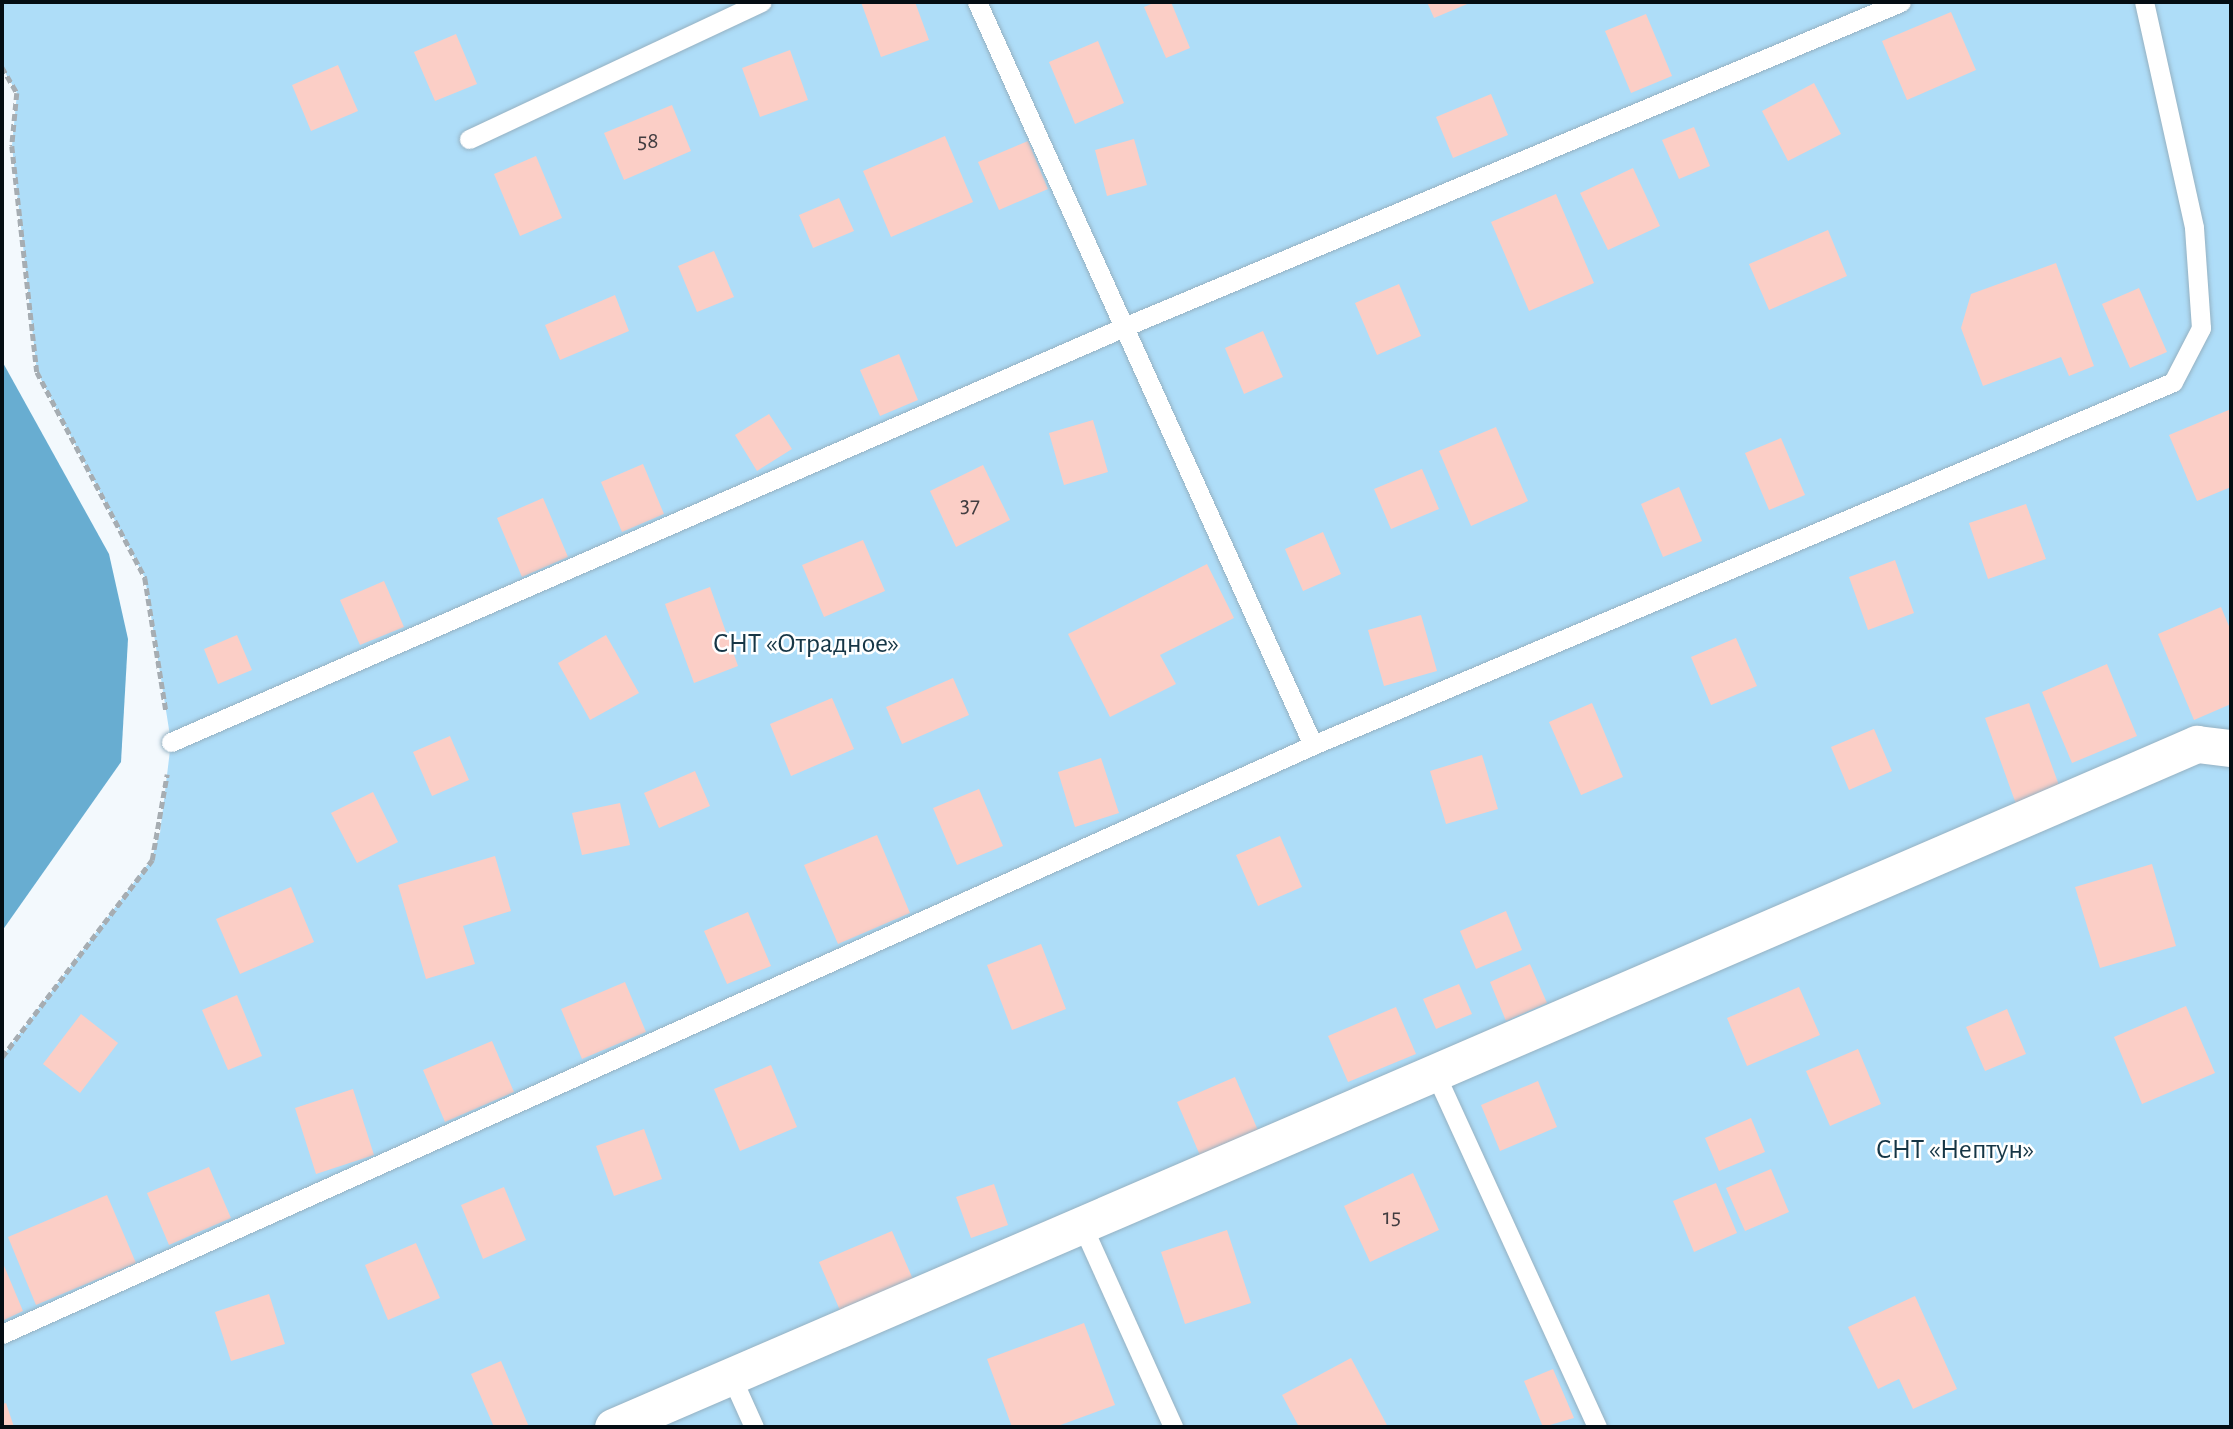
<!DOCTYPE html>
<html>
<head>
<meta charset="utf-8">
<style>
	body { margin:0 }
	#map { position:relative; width:2233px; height:1429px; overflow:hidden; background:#f3f9fd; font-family:"Alegreya Sans",sans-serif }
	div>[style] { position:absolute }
	.green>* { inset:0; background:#aeddf8 }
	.water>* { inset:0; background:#68add1 }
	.building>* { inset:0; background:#fbcec6 }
	.path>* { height:4.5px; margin-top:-2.25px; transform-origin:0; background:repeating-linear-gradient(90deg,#a6adb2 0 7px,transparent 0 10.5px) }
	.roads { filter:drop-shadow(0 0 2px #95b1c2) drop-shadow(0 0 2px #95b1c2) }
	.lane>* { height:19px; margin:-9.5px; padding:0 9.5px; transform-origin:9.5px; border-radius:9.5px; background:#fff }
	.street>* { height:37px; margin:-18.5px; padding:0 18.5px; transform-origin:18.5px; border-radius:18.5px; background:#fff }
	span { translate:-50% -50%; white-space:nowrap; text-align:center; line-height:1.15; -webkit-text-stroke:5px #fff; paint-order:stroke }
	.number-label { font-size:24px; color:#423d40 }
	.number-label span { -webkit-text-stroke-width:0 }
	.park-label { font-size:28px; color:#163646 }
	.frame { position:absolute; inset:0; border:4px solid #040d13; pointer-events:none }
</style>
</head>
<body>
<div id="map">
	<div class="green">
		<div style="clip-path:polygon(2px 2px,2231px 2px,2231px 1427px,2px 1427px,2px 1057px,151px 860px,160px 833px,171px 742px,145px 578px,37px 372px,12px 146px,17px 93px,2px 67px)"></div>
	</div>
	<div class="water">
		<div style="clip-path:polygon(2px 361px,109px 554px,128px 639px,121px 762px,2px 931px)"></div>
	</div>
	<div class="building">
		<div style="clip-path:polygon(861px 2px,915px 2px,929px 40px,881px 57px)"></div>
		<div style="clip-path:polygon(1156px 2px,1171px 2px,1190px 48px,1166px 58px,1144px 7px)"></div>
		<div style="clip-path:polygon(1427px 2px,1472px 2px,1434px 18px)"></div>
		<div style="clip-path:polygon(1951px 12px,1976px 70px,1907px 100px,1882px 41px)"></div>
		<div style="clip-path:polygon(1646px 14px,1672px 76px,1631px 93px,1605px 31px)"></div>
		<div style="clip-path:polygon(456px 34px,477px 84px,435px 101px,414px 52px)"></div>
		<div style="clip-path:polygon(1098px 41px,1124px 103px,1075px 124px,1049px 62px)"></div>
		<div style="clip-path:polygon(790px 50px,808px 100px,760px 117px,742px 68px)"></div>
		<div style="clip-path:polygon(338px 65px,358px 111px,311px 131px,292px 85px)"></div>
		<div style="clip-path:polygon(1814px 83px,1841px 134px,1788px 161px,1762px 111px)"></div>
		<div style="clip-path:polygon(1491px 94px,1508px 135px,1453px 158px,1436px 117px)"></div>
		<div style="clip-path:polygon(672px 105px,691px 151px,624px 180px,604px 133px)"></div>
		<div style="clip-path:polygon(1694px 127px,1710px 166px,1679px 179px,1662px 140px)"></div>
		<div style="clip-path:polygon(945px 136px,973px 202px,891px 237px,863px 171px)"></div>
		<div style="clip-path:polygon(1134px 139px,1147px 185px,1107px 196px,1095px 150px)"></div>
		<div style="clip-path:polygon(1028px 141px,1048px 189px,999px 210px,978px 162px)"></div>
		<div style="clip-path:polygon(536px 156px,562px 218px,520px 236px,494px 174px)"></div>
		<div style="clip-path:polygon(1633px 168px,1660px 226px,1608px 250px,1580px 193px)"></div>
		<div style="clip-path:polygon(1556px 194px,1594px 283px,1529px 311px,1491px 222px)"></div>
		<div style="clip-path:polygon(839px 198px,854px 231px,813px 248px,799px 215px)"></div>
		<div style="clip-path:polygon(1828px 230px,1847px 276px,1769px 310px,1749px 264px)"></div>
		<div style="clip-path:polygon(714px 251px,734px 297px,697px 312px,678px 266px)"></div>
		<div style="clip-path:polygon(2056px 263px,2094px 366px,2069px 376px,2061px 357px,1983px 386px,1961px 328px,1971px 294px)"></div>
		<div style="clip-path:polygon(1399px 284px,1421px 336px,1377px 355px,1355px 303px)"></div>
		<div style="clip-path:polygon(2139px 288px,2167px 352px,2130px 368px,2102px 304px)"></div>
		<div style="clip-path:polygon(615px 295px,629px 331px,560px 360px,545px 325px)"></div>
		<div style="clip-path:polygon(1263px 331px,1283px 377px,1244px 394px,1225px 348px)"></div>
		<div style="clip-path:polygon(899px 354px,918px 400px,880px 416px,860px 370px)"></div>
		<div style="clip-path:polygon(2231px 409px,2231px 487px,2197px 501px,2169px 435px)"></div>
		<div style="clip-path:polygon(769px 414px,792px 449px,757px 471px,735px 435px)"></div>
		<div style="clip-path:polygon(1093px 420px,1108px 472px,1064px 485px,1049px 433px)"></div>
		<div style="clip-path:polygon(1496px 427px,1528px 501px,1471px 526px,1439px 451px)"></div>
		<div style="clip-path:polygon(1781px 438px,1805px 495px,1769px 510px,1745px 453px)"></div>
		<div style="clip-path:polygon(643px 464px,664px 514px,622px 532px,601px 482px)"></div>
		<div style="clip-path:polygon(983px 465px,1010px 520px,956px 547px,930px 491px)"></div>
		<div style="clip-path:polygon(1422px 469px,1439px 509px,1391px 529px,1374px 489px)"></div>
		<div style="clip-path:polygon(1679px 487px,1702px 541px,1663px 557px,1641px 504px)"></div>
		<div style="clip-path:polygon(543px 498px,568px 557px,522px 577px,497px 518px)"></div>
		<div style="clip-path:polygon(2026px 504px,2046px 559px,1988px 579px,1969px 523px)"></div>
		<div style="clip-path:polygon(1323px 532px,1341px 574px,1303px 591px,1285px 549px)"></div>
		<div style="clip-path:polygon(863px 540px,885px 591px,824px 617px,802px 565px)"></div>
		<div style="clip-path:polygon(1895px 560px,1914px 613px,1868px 630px,1849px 577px)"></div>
		<div style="clip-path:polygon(1207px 564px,1234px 618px,1160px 655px,1176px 684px,1110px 717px,1068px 634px)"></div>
		<div style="clip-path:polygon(384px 581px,404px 627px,360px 645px,340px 600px)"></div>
		<div style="clip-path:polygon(710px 587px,738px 666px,694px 683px,665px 604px)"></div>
		<div style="clip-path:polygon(2221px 607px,2231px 631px,2231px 704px,2194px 720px,2158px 634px)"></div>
		<div style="clip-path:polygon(1421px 615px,1437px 671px,1384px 686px,1368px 630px)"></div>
		<div style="clip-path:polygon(237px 635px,252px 670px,218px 684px,204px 649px)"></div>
		<div style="clip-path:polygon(606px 635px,639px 693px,590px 720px,558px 663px)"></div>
		<div style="clip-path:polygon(1736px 638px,1757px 686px,1711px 705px,1691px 657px)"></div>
		<div style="clip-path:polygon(2107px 664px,2137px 736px,2072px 763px,2042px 692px)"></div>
		<div style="clip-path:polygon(953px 678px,969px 715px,902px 744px,886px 707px)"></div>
		<div style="clip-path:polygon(832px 698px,854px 749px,791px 776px,770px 724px)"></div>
		<div style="clip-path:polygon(1592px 703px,1623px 777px,1581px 795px,1549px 722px)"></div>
		<div style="clip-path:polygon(2029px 703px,2060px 788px,2016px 804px,1985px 718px)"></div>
		<div style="clip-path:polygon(1874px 729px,1892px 771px,1849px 790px,1831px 747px)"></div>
		<div style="clip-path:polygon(450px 736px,469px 780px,432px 796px,413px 752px)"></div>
		<div style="clip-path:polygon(1482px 755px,1498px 809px,1446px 824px,1430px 771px)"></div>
		<div style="clip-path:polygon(1101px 758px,1119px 813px,1075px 827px,1058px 772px)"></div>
		<div style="clip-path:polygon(695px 771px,710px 806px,659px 828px,644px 793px)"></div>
		<div style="clip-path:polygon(979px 789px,1003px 846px,957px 865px,933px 808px)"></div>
		<div style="clip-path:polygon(373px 792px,398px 842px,357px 863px,331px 813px)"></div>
		<div style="clip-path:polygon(620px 803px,630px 845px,582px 855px,572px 813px)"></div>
		<div style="clip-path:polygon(877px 835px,910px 913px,838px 944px,804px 865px)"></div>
		<div style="clip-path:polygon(1280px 836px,1302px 887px,1258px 906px,1236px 855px)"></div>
		<div style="clip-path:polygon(495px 856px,511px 911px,463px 926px,475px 964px,426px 979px,398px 885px)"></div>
		<div style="clip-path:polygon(2152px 864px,2176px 946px,2100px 968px,2075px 887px)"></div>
		<div style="clip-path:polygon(291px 887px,314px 942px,240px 974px,216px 919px)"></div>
		<div style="clip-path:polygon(1506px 911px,1522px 950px,1476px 969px,1460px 931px)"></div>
		<div style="clip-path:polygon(748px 912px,771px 966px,727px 984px,704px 931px)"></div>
		<div style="clip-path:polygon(1041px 944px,1066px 1009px,1012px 1030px,987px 965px)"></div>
		<div style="clip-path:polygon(1530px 964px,1547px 1003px,1506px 1021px,1490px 982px)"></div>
		<div style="clip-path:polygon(625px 982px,646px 1032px,582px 1059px,561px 1009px)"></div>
		<div style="clip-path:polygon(1459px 984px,1472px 1014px,1436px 1029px,1423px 999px)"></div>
		<div style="clip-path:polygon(1799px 987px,1820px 1035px,1747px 1066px,1727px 1018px)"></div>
		<div style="clip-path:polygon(237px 995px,262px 1056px,228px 1070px,202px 1010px)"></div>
		<div style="clip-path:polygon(2186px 1006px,2215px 1073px,2142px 1104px,2114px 1037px)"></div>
		<div style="clip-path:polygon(1396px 1007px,1416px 1054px,1348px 1082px,1328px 1036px)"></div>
		<div style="clip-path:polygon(2007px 1009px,2026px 1054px,1985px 1071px,1966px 1027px)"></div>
		<div style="clip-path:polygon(81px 1014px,118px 1043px,80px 1093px,43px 1064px)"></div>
		<div style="clip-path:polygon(492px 1041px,514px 1092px,445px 1122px,423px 1070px)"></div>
		<div style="clip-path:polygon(1858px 1049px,1881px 1104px,1830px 1126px,1806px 1071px)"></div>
		<div style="clip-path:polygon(771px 1065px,797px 1127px,740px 1151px,714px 1089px)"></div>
		<div style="clip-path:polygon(1235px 1077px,1260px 1135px,1202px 1160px,1177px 1102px)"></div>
		<div style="clip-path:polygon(1538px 1081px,1557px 1127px,1500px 1151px,1481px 1105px)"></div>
		<div style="clip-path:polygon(353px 1089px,374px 1155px,316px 1174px,295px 1108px)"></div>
		<div style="clip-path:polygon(1751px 1118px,1765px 1152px,1719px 1171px,1705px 1138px)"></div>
		<div style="clip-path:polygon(644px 1129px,662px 1179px,614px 1196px,596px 1146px)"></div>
		<div style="clip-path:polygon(209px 1167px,231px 1218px,169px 1245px,147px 1193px)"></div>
		<div style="clip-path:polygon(1771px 1169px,1789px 1212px,1745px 1231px,1726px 1188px)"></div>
		<div style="clip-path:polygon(1413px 1173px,1439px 1230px,1370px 1262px,1344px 1206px)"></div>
		<div style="clip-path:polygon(1716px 1183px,1737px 1233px,1694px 1252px,1673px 1201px)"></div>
		<div style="clip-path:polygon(994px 1184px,1008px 1225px,971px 1238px,956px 1197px)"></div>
		<div style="clip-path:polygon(504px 1187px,526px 1240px,483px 1259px,461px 1205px)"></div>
		<div style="clip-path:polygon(107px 1195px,136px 1263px,36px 1305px,8px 1237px)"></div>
		<div style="clip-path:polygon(1227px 1230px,1251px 1303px,1185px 1324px,1161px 1252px)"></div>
		<div style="clip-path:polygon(892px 1231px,915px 1284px,842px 1315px,819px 1262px)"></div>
		<div style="clip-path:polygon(416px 1243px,440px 1298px,388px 1320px,365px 1265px)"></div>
		<div style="clip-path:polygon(2px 1261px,23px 1311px,2px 1321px)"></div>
		<div style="clip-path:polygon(269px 1294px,285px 1344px,231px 1361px,215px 1312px)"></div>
		<div style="clip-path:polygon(1915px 1296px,1957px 1389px,1913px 1409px,1899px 1379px,1878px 1389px,1848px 1327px)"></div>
		<div style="clip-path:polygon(1084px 1323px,1115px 1405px,1055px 1427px,1012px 1427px,987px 1359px)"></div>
		<div style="clip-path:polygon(1351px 1358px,1388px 1427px,1299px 1427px,1282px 1395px)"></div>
		<div style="clip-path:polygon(501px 1361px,529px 1427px,494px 1427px,471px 1374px)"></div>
		<div style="clip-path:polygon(1553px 1369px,1574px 1418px,1543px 1427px,1524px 1381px)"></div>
		<div style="clip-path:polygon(6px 1403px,14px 1427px,2px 1427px,2px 1404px)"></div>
	</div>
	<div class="path">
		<div style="left:2px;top:67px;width:30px;rotate:60deg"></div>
		<div style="left:17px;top:93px;width:53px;rotate:95.4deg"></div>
		<div style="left:12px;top:146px;width:227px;rotate:83.7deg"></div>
		<div style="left:37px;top:372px;width:233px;rotate:62.3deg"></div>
		<div style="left:145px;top:578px;width:134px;rotate:81deg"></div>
		<div style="left:2px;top:1057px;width:248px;rotate:-52.7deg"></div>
		<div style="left:152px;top:860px;width:87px;rotate:-80.1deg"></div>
	</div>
	<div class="roads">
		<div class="lane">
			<div style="left:977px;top:2px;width:815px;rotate:65.67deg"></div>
			<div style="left:469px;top:139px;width:323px;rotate:-25.1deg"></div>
			<div style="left:171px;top:742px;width:1039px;rotate:-23.53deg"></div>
			<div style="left:1124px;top:327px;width:842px;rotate:-22.7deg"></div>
			<div style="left:1435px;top:1073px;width:389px;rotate:65.4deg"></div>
			<div style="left:1082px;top:1225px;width:222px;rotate:65.7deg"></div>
			<div style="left:2px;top:1334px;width:1437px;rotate:-24.19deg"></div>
			<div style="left:1313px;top:745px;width:933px;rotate:-22.88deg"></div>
			<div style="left:2173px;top:382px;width:61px;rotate:-62.6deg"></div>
			<div style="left:2201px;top:328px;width:101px;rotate:-94deg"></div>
			<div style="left:2194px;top:227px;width:230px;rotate:-102.5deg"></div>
			<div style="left:731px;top:1376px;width:56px;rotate:65.7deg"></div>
		</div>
		<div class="street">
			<div style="left:613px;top:1427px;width:1725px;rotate:-23.33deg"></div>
			<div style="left:2197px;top:744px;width:34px;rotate:7deg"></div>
		</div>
	</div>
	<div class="number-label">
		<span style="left:648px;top:142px">58</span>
		<span style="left:970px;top:506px">37</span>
		<span style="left:1392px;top:1218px">15</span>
	</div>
	<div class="park-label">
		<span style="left:806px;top:644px">СНТ «Отрадное»</span>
		<span style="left:1955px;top:1150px">СНТ «Нептун»</span>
	</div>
	<div class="frame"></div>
</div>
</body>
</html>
